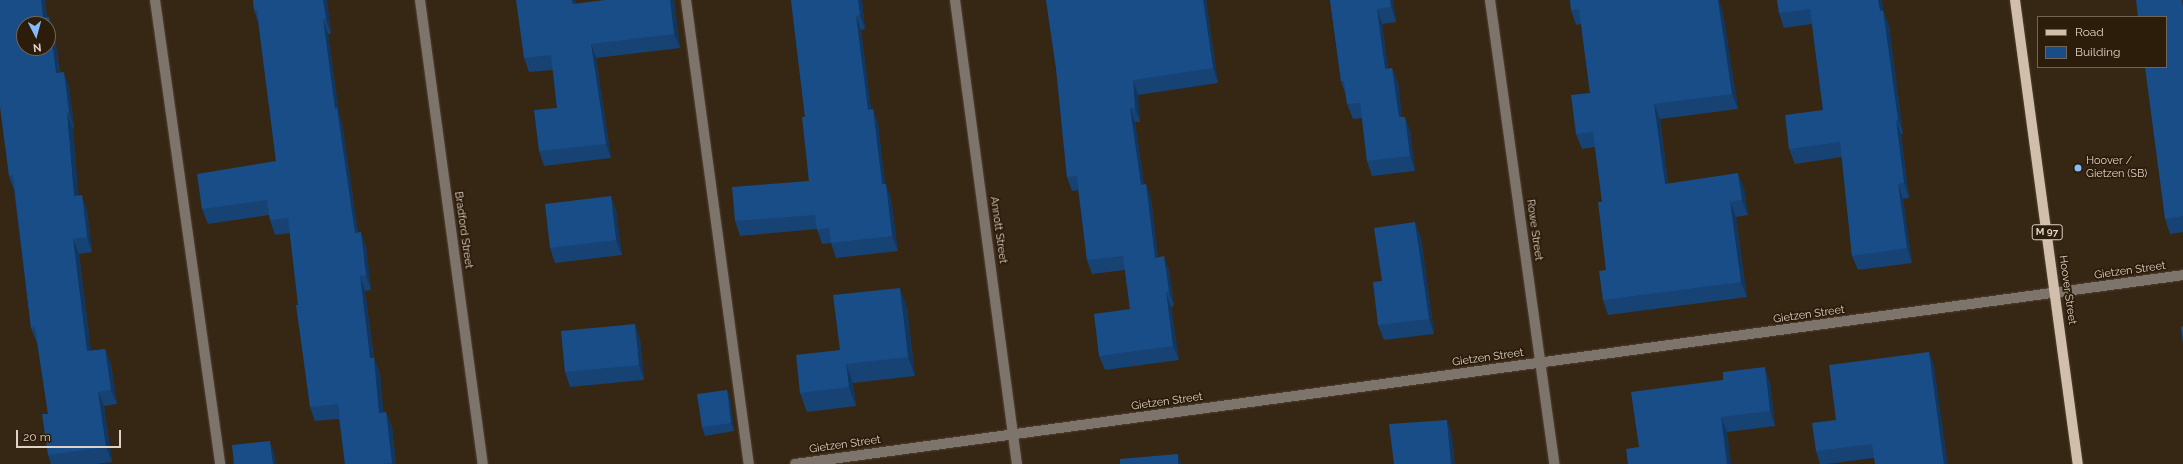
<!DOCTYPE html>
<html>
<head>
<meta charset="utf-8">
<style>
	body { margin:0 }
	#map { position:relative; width:2183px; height:464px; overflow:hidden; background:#362614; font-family:Raleway,sans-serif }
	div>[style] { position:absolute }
	.roads { filter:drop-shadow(0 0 1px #514231) drop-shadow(0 0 1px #514231) }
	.minor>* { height:10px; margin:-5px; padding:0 5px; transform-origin:5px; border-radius:5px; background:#7d746b }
	.major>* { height:10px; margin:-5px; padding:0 5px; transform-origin:5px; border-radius:5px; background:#d1bfac }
	.wall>* { inset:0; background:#164274 }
	.shaded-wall>* { inset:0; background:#12365e }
	.building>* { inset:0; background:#194d87 }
	.dots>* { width:11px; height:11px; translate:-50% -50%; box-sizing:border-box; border:2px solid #2c1c0a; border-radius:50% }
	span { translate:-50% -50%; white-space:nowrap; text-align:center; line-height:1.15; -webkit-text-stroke:3.5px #2c1c0a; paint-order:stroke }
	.shield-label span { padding:1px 3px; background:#2c1c0a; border:1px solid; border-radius:3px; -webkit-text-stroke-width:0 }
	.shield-label { font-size:10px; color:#ded3c8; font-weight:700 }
	.poi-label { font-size:11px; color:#ded3c8 }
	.left { translate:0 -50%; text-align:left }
	.street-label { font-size:11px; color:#ded3c8 }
	.legend { position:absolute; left:2037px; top:16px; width:130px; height:52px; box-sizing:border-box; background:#2c1c0a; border:1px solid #736556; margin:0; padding:5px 7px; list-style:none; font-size:12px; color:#ded3c8 }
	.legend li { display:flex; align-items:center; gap:8px; height:20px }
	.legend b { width:20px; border:1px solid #736556 }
	.north { position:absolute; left:16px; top:16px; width:40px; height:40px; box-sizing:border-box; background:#2c1c0a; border:1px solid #736556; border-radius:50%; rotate:174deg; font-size:11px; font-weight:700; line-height:16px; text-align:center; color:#ded3c8 }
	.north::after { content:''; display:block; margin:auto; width:14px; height:18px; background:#86bbfb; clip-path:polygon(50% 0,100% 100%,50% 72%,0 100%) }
	.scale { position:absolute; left:16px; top:430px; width:105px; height:18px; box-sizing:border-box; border:2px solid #ded3c8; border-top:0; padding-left:5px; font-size:12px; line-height:14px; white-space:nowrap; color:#ded3c8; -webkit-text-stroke:3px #2c1c0a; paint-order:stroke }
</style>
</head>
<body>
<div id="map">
	<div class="roads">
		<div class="minor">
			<div style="left:155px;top:0;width:469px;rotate:82deg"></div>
			<div style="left:420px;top:0;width:468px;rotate:82.3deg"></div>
			<div style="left:686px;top:0;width:468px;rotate:82.3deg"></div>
			<div style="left:955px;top:0;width:468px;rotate:82.4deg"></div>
			<div style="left:1490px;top:0;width:468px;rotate:82.1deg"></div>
			<div style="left:795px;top:464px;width:1401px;rotate:-7.75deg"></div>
		</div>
		<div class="major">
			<div style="left:2015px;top:0;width:468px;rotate:82.3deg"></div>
		</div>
	</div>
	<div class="wall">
		<div style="clip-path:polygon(0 0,45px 0,47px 18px,49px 17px,54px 32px,60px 73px,69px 87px,74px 128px,73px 128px,78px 195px,87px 210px,92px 252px,79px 254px,91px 351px,105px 349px,111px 364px,117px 404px,104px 406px,112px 462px,96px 464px,51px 464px,48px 455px,48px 414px,37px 342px,37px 343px,31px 328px,14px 190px,9px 176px)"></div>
		<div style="clip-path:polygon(253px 0,327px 0,331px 34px,328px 34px,339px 113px,342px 123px,358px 232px,366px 246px,371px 290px,365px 291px,374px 358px,380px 373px,383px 413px,386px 412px,392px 427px,396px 464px,345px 464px,339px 419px,315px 421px,310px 407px,290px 233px,275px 235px,270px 220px,269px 215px,208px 224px,202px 209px,276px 161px,258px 22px,254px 10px)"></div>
		<div style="clip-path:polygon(576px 0,576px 4px,606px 0,674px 0,680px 48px,596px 58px,611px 158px,544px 166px,539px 151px,557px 108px,553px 70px,529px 72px,524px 58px)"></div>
		<div style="clip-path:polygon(791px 0,862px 0,865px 29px,861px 30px,871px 109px,873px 109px,878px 124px,885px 184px,891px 198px,898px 251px,836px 258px,831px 243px,822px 244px,817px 229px,740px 236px,735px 221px,809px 181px,805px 117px)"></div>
		<div style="clip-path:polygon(1046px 0,1206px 0,1218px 83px,1138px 95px,1140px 122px,1135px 122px,1144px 185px,1146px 184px,1151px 199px,1158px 257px,1169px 270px,1174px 306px,1171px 307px,1179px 360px,1105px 370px,1099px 356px,1130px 309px,1125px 270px,1092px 274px,1087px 260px,1078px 190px,1072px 191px,1067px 177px,1056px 68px)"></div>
		<div style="clip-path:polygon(1330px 0,1393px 0,1396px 22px,1382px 24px,1388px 69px,1392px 68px,1398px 83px,1402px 117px,1405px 117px,1410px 131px,1415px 171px,1372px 176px,1367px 161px,1362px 118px,1353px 119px,1347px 104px,1346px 96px,1341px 81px)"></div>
		<div style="clip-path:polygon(1570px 0,1719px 0,1720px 3px,1723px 13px,1738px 109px,1660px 119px,1668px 183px,1744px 188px,1748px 215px,1736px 217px,1747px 297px,1608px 315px,1603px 300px,1606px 270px,1602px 202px,1595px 147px,1582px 149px,1576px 134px,1590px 93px,1581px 24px,1576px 25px,1571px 10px)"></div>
		<div style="clip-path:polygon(1777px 0,1882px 0,1883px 10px,1889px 25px,1903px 134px,1901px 134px,1909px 198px,1903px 199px,1912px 263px,1858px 270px,1852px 256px,1842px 157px,1795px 164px,1789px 149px,1823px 110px,1812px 24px,1784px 28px,1779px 13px)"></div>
		<div style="clip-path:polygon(2183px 0,2183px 232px,2170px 234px,2165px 219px)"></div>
		<div style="clip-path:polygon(611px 196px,616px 211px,622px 255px,555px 263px,550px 248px)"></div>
		<div style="clip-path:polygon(1421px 237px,1434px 334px,1384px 340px,1378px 325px,1382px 281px)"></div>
		<div style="clip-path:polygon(907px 307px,915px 376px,853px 383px,856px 406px,807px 412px,800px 393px,840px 350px)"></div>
		<div style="clip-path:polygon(640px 339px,644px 380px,570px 387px,565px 372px)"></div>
		<div style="clip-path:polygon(1929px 352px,1934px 366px,1874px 458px,1827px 464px,1820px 464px,1816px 451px,1836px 420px)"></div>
		<div style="clip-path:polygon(1723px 380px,1770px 382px,1775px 426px,1727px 432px,1731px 464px,1628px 464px,1639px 447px)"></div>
		<div style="clip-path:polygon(727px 390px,730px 399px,734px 431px,705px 436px,702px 427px)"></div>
	</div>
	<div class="shaded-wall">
		<div style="clip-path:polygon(41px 0,45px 0,47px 24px,43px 18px)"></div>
		<div style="clip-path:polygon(323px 0,327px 0,331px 34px,326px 19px)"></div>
		<div style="clip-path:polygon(572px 0,576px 0,578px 18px,573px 4px)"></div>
		<div style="clip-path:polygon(670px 0,674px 0,680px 48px,674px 34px)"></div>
		<div style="clip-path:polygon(858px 0,862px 0,865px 29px,860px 15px)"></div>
		<div style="clip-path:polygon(1203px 0,1206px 0,1218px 83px,1213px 68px)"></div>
		<div style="clip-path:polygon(1390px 0,1393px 0,1396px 22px,1391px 7px)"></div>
		<div style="clip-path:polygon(1716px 0,1719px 0,1720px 3px,1723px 13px,1738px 109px,1732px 94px)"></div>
		<div style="clip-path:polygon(1878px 0,1882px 0,1885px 25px,1880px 11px)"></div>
		<div style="clip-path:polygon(1377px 9px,1382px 24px,1390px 84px,1385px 69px)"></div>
		<div style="clip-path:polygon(1883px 10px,1889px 25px,1903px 134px,1898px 120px)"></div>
		<div style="clip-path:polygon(856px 16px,861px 30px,873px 124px,868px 110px)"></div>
		<div style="clip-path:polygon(49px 17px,54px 32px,61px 88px,56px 73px)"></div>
		<div style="clip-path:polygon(323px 19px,328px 34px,339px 113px,342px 123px,360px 247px,355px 233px,335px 109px)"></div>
		<div style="clip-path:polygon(591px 44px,596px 58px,611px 158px,606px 144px)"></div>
		<div style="clip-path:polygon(1392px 68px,1398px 83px,1404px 132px,1399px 117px)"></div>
		<div style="clip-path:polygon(64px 72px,69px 87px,74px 128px,69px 113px)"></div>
		<div style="clip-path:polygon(1133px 80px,1138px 95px,1140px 122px,1135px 108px)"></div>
		<div style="clip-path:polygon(1654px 104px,1660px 119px,1670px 199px,1665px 184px)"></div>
		<div style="clip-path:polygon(1130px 108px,1135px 122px,1146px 199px,1141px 185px)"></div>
		<div style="clip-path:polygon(873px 109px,878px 124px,887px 199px,882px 184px)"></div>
		<div style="clip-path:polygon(67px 113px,73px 128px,80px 211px,74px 196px)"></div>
		<div style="clip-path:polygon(1405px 117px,1410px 131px,1415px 171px,1410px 156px)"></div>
		<div style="clip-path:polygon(1896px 120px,1901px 134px,1909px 198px,1904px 183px)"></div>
		<div style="clip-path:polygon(1738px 173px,1744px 188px,1748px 215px,1742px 200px)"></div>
		<div style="clip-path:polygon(886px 184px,891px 198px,898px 251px,892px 236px)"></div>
		<div style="clip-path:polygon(1146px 184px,1151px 199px,1160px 272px,1155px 258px)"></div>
		<div style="clip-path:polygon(1898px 184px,1903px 199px,1912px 263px,1907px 248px)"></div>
		<div style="clip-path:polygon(82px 195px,87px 210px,92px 252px,87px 237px)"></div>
		<div style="clip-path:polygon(611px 196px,616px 211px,622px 255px,616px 240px)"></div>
		<div style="clip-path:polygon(1730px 202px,1736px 217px,1747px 297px,1741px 282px)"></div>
		<div style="clip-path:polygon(1415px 222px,1421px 237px,1434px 334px,1429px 319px)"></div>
		<div style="clip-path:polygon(361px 232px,366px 246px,371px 290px,366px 275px)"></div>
		<div style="clip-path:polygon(73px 239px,79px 254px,93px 366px,87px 351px)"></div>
		<div style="clip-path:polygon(1164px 256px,1169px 270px,1174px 306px,1169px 292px)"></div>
		<div style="clip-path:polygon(360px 276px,365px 291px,375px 370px,374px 358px,380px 373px,385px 428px,379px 413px,370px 358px)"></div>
		<div style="clip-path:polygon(900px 288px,907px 307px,915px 376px,908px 357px)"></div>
		<div style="clip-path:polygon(1166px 292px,1171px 307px,1179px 360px,1173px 346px)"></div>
		<div style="clip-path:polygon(635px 324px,640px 339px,644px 380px,639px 365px)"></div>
		<div style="clip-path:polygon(105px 349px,111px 364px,117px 404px,111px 390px)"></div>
		<div style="clip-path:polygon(1929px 352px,1934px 366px,1948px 464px,1944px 464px)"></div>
		<div style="clip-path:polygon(846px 364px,853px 383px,856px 406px,849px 387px)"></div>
		<div style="clip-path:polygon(1765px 367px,1770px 382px,1775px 426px,1770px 411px)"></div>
		<div style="clip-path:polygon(727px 390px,730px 399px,734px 431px,731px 423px)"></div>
		<div style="clip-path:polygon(98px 392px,104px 406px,112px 462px,106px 447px)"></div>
		<div style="clip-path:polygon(386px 412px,392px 427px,396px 464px,393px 464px,392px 463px)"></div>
		<div style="clip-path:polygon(1721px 417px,1727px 432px,1731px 464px,1727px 464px)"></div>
		<div style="clip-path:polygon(1447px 420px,1452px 434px,1455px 464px,1451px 464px)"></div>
		<div style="clip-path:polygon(270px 441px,275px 456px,276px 464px,273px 464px)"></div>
		<div style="clip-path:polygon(1178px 454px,1181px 464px,1178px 464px)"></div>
	</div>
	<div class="building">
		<div style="clip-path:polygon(evenodd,0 0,41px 0,43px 18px,49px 17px,56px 73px,64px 72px,69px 113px,67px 113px,74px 196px,82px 195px,87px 237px,73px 239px,87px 351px,105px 349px,111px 390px,98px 392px,106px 447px,48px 455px,42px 414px,48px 414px,35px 327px,31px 328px,13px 175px,9px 176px,0 107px,0 0,24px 24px,48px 24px,48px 48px,24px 48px,24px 24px)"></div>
		<div style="clip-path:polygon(253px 0,323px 0,326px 19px,323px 19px,335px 109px,337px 108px,355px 233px,361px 232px,366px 275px,360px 276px,370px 358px,374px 358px,379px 413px,386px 412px,392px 463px,382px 464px,345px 464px,338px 404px,310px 407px,296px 305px,298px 305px,288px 218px,270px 220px,267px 200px,202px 209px,197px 174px,276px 161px,257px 10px,254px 10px)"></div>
		<div style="clip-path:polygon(516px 0,572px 0,573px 4px,606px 0,670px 0,674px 34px,591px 44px,606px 144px,539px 151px,534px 110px,557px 108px,551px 55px,524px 58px)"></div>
		<div style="clip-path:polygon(791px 0,858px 0,860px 15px,856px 16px,868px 110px,873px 109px,882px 184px,886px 184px,892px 236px,831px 243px,829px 228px,817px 230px,815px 215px,735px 221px,732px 187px,809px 181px,802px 117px,805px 117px)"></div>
		<div style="clip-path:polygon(1046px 0,1203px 0,1213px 68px,1133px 80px,1135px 108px,1130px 108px,1141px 185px,1146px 184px,1155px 258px,1164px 256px,1169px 292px,1166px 292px,1173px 346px,1099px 356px,1094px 314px,1130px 309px,1123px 256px,1087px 260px,1077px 176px,1067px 177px,1056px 68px)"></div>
		<div style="clip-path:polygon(1330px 0,1390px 0,1391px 7px,1377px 9px,1385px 69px,1392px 68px,1399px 117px,1405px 117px,1410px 156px,1367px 161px,1360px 103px,1347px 104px,1344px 81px,1341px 81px)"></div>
		<div style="clip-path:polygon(1570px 0,1718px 0,1732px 94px,1654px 104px,1665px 184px,1738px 173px,1742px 200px,1730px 202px,1741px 282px,1603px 300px,1599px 271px,1606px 270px,1598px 202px,1602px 202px,1593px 132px,1576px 134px,1571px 95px,1590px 93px,1579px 9px,1571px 10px)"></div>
		<div style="clip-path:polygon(1777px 0,1878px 0,1880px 11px,1883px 10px,1898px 120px,1896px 120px,1904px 183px,1898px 184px,1907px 248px,1852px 256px,1840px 142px,1789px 149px,1785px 115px,1823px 110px,1810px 9px,1779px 13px)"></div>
		<div style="clip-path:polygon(2136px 0,2182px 0,2183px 8px,2183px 216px,2165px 219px,2145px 67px,2166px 67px,2166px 17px,2138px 17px)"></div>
		<div style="clip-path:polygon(611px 196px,616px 240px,550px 248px,545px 204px)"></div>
		<div style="clip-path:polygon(1415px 222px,1429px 319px,1378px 325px,1373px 282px,1382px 281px,1374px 228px)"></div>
		<div style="clip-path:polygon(900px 288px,908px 357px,846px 364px,849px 387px,800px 393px,796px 355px,840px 350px,833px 295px)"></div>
		<div style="clip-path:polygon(635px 324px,639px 365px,565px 372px,561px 331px)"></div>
		<div style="clip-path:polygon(2183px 326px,2183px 344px,2181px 327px)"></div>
		<div style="clip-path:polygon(1929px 352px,1944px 464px,1875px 464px,1872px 444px,1816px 451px,1812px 423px,1836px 420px,1829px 365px)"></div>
		<div style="clip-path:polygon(1765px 367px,1770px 411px,1721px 417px,1727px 464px,1628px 464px,1626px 449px,1639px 447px,1631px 392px,1723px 380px,1723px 372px)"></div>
		<div style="clip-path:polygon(727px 390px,731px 423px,702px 427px,697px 394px)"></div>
		<div style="clip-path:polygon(1447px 420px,1451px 464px,1394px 464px,1389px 424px)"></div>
		<div style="clip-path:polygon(270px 441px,273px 464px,234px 464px,232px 445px)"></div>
		<div style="clip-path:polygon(1178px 454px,1178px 464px,1120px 464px,1120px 459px)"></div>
	</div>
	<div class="dots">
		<div style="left:2078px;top:168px;background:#86bbfb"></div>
	</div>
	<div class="shield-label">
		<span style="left:2047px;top:232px">M 97</span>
	</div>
	<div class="poi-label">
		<span class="left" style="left:2086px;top:168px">Hoover /<br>Gietzen (SB)</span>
	</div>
	<div class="street-label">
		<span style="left:463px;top:230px;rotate:82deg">Bradford Street</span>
		<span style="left:998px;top:230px;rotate:82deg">Annott Street</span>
		<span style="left:1534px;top:230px;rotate:82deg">Rowe Street</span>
		<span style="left:2130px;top:271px;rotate:-8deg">Gietzen Street</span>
		<span style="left:2067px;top:290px;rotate:82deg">Hoover Street</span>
		<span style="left:1809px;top:315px;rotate:-8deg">Gietzen Street</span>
		<span style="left:1488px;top:358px;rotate:-8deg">Gietzen Street</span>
		<span style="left:1167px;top:402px;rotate:-8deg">Gietzen Street</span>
		<span style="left:845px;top:445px;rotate:-8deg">Gietzen Street</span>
	</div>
	<ul class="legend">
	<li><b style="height:5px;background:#d1bfac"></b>Road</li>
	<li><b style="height:11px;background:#194d87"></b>Building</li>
	</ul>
	<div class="north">N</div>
	<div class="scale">20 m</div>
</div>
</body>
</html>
